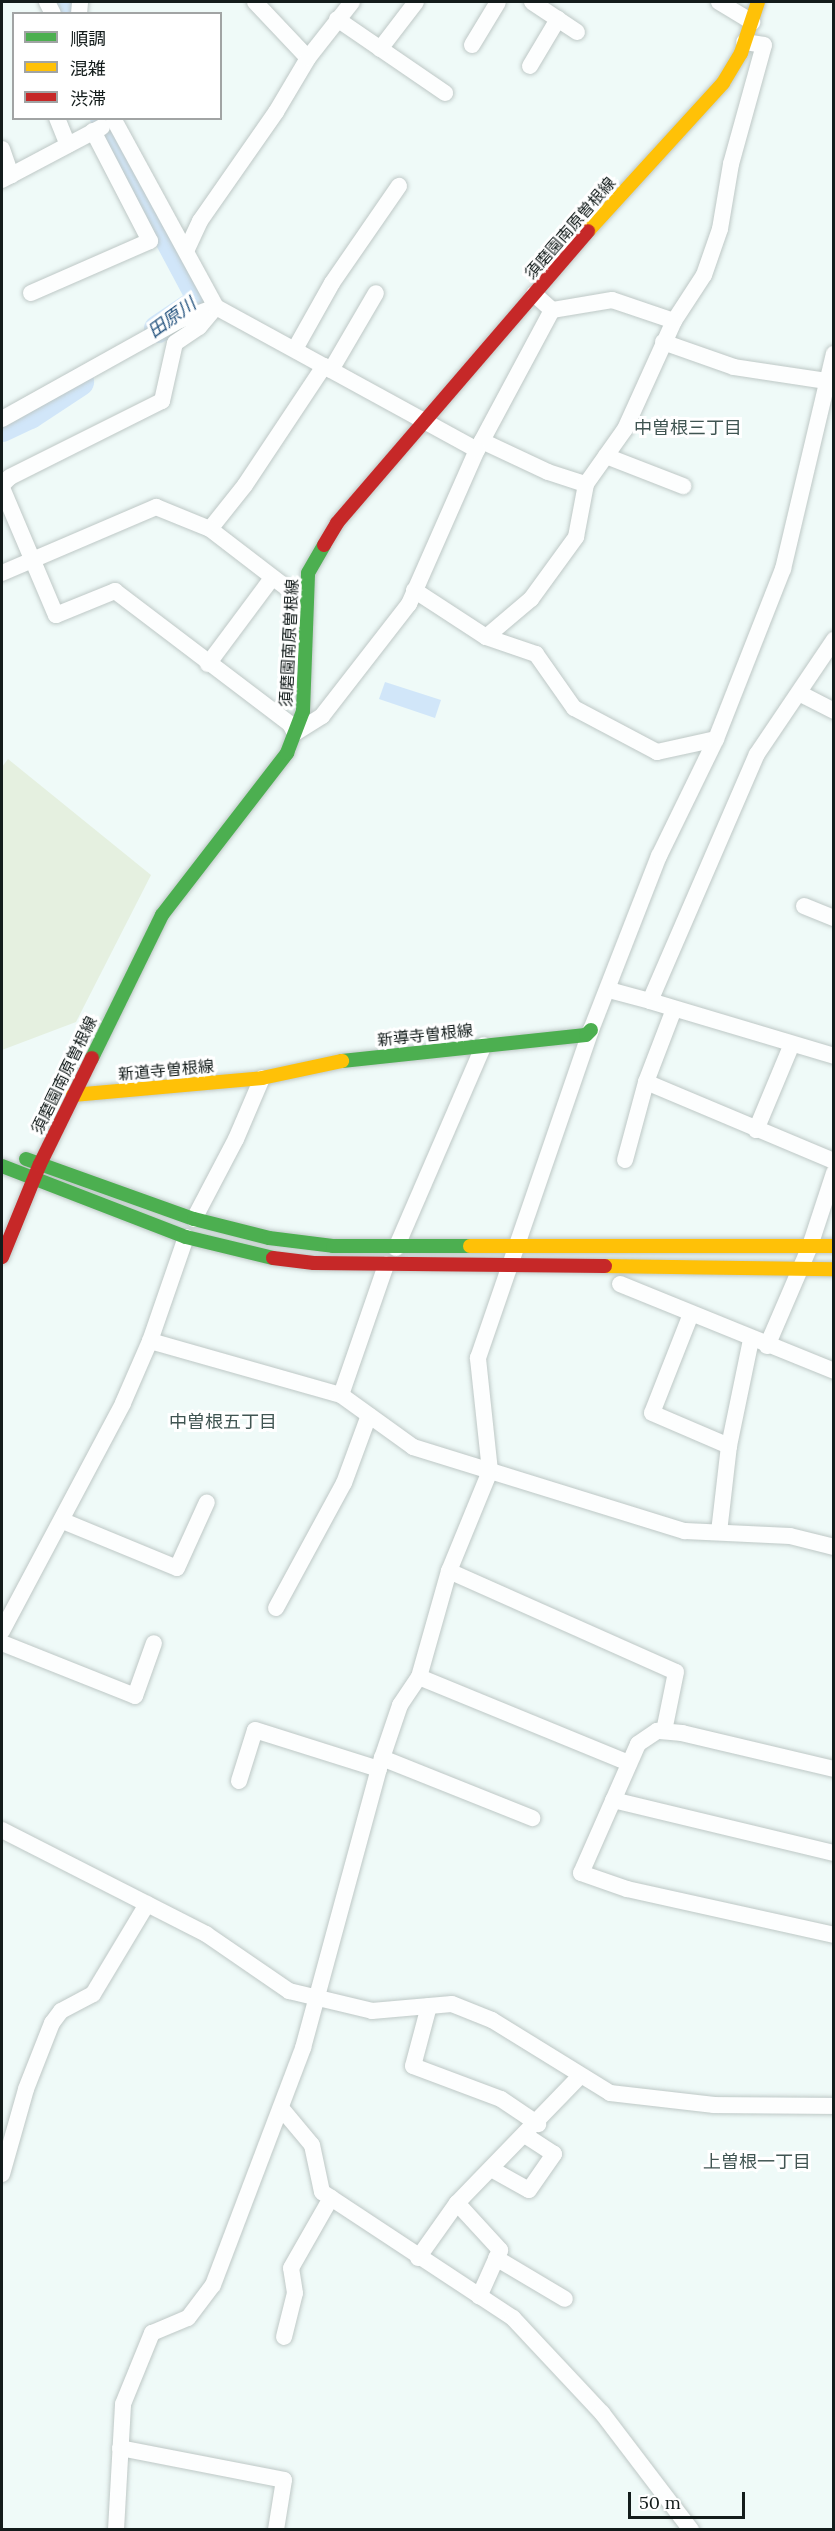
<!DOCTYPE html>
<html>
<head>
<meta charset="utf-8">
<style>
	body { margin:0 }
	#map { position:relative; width:835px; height:2531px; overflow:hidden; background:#effaf8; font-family:Lora,"Noto Sans JP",serif }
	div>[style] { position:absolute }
	.green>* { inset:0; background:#e5f0e0 }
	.water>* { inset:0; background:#d1e6f9 }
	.river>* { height:28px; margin:-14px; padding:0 14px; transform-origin:14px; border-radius:14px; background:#d1e6f9 }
	.roads { filter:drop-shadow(0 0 2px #bec8c6) drop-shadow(0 0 2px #bec8c6) }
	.street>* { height:16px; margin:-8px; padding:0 8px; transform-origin:8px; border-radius:8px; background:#fdfefe }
	.fast>* { height:14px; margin:-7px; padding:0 7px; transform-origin:7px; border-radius:7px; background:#4caf50 }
	.slow>* { height:14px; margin:-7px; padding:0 7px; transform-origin:7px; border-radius:7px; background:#ffc107 }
	.jam>* { height:14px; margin:-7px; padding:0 7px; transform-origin:7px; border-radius:7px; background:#c62828 }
	span { translate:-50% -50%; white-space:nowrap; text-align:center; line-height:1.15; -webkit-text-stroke:6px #fff; paint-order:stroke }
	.street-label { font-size:16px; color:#131c1b }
	.water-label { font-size:18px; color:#26547f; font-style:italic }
	.neighbourhood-label { font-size:18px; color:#405552 }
	.frame { position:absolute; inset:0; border:3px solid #131c1b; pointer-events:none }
	.legend { position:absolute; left:12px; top:12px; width:210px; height:108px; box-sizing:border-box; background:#fff; border:2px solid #a1a4a4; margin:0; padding:8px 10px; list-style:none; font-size:18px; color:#131c1b }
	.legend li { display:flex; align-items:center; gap:12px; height:30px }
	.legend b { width:30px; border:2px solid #a1a4a4 }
	.scale { position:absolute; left:628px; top:2492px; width:117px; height:27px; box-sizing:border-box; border:3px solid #131c1b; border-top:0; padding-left:8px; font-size:18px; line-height:21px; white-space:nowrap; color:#131c1b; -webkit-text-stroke:4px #fff; paint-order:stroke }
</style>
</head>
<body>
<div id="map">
	<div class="green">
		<div style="clip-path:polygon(8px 759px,151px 875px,76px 1022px,2px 1050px,2px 767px)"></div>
	</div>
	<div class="water">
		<div style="clip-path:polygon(385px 682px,441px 700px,435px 718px,379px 699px)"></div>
	</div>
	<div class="river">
		<div style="left:68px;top:2px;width:12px;rotate:76deg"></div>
		<div style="left:104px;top:118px;width:206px;rotate:61.9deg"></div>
		<div style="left:201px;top:300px;width:52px;rotate:146deg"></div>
		<div style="left:2px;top:428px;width:31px;rotate:-25deg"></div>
		<div style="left:30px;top:415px;width:60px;rotate:-33.4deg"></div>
	</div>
	<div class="roads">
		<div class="street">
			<div style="left:47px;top:2px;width:13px;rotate:63deg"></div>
			<div style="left:255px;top:2px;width:77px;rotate:46.6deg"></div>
			<div style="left:532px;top:2px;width:54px;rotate:33.7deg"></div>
			<div style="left:719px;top:2px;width:39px;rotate:31deg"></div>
			<div style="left:79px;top:14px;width:12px;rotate:-85deg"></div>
			<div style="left:337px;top:19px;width:131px;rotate:34.4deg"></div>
			<div style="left:472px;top:45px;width:50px;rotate:-58.8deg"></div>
			<div style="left:380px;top:49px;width:59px;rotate:-52.5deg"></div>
			<div style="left:530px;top:66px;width:55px;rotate:-59.2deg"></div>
			<div style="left:57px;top:118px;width:29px;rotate:68deg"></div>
			<div style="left:2px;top:149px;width:28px;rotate:71deg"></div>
			<div style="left:2px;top:180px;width:113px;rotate:-27.9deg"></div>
			<div style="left:187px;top:249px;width:31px;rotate:-65deg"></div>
			<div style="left:200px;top:221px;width:133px;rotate:-55.1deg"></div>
			<div style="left:276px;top:112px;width:63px;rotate:-59.3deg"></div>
			<div style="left:308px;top:58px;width:71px;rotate:-51.8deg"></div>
			<div style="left:31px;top:293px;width:130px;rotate:-23.6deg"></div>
			<div style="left:150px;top:241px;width:124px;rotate:-117.4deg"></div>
			<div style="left:674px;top:321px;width:55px;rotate:-56.9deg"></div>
			<div style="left:704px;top:275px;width:49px;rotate:-70.8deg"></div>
			<div style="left:720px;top:229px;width:66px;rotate:-80.4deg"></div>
			<div style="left:731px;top:164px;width:123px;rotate:-74.5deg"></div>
			<div style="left:764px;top:45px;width:20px;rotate:-171deg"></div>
			<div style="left:663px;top:342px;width:75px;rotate:19.4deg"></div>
			<div style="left:734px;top:367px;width:94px;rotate:8.6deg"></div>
			<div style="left:295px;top:349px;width:76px;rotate:-60.7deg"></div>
			<div style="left:332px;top:283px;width:118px;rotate:-55.4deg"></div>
			<div style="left:331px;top:370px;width:89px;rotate:-59.7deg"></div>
			<div style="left:2px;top:419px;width:204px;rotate:-29.1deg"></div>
			<div style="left:180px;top:320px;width:38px;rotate:-20deg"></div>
			<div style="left:482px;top:441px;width:73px;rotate:25.2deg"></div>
			<div style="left:548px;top:472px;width:40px;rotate:18deg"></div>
			<div style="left:477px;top:450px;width:159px;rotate:-61.8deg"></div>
			<div style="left:606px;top:456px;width:83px;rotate:21.3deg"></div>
			<div style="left:2px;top:485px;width:11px;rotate:-45deg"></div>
			<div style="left:10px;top:477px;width:170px;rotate:-26.6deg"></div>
			<div style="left:162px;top:401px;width:59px;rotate:-77.4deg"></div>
			<div style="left:175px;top:343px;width:29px;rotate:-34deg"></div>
			<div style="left:199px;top:327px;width:26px;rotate:-50deg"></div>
			<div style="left:2px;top:488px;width:138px;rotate:67deg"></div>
			<div style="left:56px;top:615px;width:64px;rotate:-22.1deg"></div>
			<div style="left:115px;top:591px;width:220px;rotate:37.2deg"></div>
			<div style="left:290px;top:724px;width:10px;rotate:61deg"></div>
			<div style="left:295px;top:733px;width:32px;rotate:-32deg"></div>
			<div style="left:322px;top:716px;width:142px;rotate:-52.2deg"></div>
			<div style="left:409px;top:604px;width:168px;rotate:-66.2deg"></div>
			<div style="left:477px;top:450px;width:298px;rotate:-151.3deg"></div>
			<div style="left:216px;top:307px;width:215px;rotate:-118.6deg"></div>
			<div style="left:210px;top:529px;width:56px;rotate:-51.5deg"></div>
			<div style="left:245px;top:485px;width:143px;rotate:-56.4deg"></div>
			<div style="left:2px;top:573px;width:168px;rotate:-23.2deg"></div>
			<div style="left:156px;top:507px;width:58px;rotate:22.2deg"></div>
			<div style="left:210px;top:529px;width:120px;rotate:37.5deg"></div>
			<div style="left:414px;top:590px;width:86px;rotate:33.1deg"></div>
			<div style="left:486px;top:637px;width:53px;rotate:18.8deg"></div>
			<div style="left:536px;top:654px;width:66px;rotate:54.9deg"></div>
			<div style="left:574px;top:708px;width:94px;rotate:27.9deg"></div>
			<div style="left:657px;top:752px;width:60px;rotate:-12.4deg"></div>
			<div style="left:486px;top:637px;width:59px;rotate:-40.2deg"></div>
			<div style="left:531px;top:599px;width:77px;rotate:-54deg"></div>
			<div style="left:576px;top:537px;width:54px;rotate:-79.3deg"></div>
			<div style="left:586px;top:484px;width:67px;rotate:-54.7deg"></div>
			<div style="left:625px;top:429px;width:119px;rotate:-65.6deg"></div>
			<div style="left:674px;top:321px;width:65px;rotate:-161.3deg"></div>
			<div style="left:612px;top:300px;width:61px;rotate:170.5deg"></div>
			<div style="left:552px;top:310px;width:24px;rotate:-138deg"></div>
			<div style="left:208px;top:664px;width:107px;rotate:-53.3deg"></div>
			<div style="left:801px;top:694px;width:37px;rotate:27deg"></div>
			<div style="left:804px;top:906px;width:32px;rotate:22deg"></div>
			<div style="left:609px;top:990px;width:42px;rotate:15deg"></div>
			<div style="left:650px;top:1001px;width:269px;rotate:-66.6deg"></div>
			<div style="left:757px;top:754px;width:138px;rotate:-56deg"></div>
			<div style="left:650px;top:1001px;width:192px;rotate:16.6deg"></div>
			<div style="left:674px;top:1009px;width:78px;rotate:111deg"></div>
			<div style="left:646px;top:1082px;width:204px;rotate:22.8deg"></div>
			<div style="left:756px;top:1130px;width:93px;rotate:-67.3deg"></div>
			<div style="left:625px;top:1160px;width:81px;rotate:-74.9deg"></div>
			<div style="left:194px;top:1219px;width:90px;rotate:-62.3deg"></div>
			<div style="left:236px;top:1139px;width:66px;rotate:-66.9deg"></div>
			<div style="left:396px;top:1248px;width:221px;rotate:-66.6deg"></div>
			<div style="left:620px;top:1284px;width:231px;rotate:22.1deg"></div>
			<div style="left:691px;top:1314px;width:106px;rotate:111.5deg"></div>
			<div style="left:652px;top:1413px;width:84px;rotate:23.2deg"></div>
			<div style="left:729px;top:1446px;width:108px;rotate:-78.3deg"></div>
			<div style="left:150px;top:1341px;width:198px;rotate:15.8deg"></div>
			<div style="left:341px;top:1395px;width:89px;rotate:35.8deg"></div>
			<div style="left:413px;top:1447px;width:285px;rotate:17.2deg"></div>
			<div style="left:685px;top:1531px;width:105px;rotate:2.7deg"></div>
			<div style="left:790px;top:1536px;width:45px;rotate:14deg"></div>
			<div style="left:767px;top:1346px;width:109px;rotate:-66.7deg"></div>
			<div style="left:810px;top:1246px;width:77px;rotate:-71.8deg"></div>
			<div style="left:341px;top:1395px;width:138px;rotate:-70.9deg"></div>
			<div style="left:63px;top:1521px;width:123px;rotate:22.4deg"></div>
			<div style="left:177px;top:1568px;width:72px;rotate:-65.6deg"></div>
			<div style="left:719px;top:1532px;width:87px;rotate:-83.4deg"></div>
			<div style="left:449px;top:1571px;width:248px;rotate:24deg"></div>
			<div style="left:676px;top:1672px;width:60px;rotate:101.5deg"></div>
			<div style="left:276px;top:1608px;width:142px;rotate:-61.5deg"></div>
			<div style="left:344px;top:1483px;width:72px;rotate:-69.8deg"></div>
			<div style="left:2px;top:1631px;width:258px;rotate:-62deg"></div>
			<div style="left:123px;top:1403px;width:68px;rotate:-66.5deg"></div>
			<div style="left:150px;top:1341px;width:110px;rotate:-70.9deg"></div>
			<div style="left:2px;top:1643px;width:143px;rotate:21.7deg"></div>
			<div style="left:135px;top:1696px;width:56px;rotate:-70.3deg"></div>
			<div style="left:419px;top:1677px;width:227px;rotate:22.3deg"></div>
			<div style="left:382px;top:1758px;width:162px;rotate:21.8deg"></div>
			<div style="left:834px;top:1769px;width:156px;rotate:-166.7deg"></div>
			<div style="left:682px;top:1733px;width:25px;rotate:-175deg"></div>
			<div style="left:657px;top:1731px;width:23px;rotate:146deg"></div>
			<div style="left:638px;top:1744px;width:141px;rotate:113.8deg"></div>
			<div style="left:581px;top:1873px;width:49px;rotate:19.2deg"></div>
			<div style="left:627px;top:1889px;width:212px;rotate:12.5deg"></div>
			<div style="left:239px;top:1781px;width:53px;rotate:-72.6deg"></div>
			<div style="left:255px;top:1730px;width:130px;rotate:17.5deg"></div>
			<div style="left:613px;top:1800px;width:227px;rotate:13.5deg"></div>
			<div style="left:2px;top:1830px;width:229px;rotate:27deg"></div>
			<div style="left:206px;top:1934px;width:101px;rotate:34.5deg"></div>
			<div style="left:289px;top:1991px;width:85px;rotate:13.5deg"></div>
			<div style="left:372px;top:2011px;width:80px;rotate:-5deg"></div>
			<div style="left:452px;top:2004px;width:43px;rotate:21.8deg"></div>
			<div style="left:492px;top:2020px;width:139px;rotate:31.7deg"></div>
			<div style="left:610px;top:2093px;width:105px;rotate:6.6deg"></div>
			<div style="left:714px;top:2105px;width:120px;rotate:0.5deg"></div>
			<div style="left:429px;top:2006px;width:62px;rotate:104.9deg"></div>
			<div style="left:413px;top:2066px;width:94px;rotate:20.6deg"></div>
			<div style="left:501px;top:2099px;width:45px;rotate:34deg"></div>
			<div style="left:281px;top:2108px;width:48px;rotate:50deg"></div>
			<div style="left:312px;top:2145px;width:48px;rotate:78deg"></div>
			<div style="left:322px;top:2192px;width:229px;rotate:33.4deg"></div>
			<div style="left:513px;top:2318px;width:130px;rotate:46.9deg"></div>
			<div style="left:602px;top:2413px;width:147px;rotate:52.7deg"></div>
			<div style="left:493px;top:2170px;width:41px;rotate:29.1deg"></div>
			<div style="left:529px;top:2190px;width:44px;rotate:-55.2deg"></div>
			<div style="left:554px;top:2154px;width:33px;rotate:-147deg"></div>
			<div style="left:2px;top:2174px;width:88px;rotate:-74.2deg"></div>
			<div style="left:26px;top:2089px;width:71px;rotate:-68.5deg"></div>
			<div style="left:52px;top:2023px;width:15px;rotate:-53deg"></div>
			<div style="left:61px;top:2011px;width:36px;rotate:-28deg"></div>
			<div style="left:93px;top:1994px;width:105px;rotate:-59deg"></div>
			<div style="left:457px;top:2203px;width:64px;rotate:47.5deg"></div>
			<div style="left:500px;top:2250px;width:51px;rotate:114.1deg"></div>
			<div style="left:418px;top:2258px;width:67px;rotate:-54.7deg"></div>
			<div style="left:457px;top:2203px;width:177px;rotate:-45.9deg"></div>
			<div style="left:496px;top:2258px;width:80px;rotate:30.7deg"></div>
			<div style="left:284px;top:2337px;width:45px;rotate:-76deg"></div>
			<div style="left:295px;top:2293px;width:25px;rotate:-99deg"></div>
			<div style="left:291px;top:2268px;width:81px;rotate:-60.3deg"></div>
			<div style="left:120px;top:2448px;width:167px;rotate:11deg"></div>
			<div style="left:284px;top:2480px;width:51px;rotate:99.1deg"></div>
			<div style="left:116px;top:2530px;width:126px;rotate:-86.8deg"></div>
			<div style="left:123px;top:2404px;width:77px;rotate:-67.8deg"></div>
			<div style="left:152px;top:2333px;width:39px;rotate:-23deg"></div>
			<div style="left:188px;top:2318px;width:41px;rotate:-52.9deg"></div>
			<div style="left:213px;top:2285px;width:254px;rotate:-69.2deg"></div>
			<div style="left:303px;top:2048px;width:301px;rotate:-74.8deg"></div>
			<div style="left:382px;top:1758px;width:56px;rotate:-71.2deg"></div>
			<div style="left:400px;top:1705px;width:34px;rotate:-56deg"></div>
			<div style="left:419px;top:1677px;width:110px;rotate:-74.2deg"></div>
			<div style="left:449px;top:1571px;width:108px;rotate:-67.7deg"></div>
			<div style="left:490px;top:1471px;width:114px;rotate:-96.1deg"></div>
			<div style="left:478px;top:1358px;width:347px;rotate:-71deg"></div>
			<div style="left:591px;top:1030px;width:187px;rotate:-68.7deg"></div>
			<div style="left:659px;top:856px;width:130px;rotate:-64deg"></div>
			<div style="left:716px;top:739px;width:183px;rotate:-68.5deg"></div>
			<div style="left:783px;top:569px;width:221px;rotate:-76.7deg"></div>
		</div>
		<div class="fast">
			<div style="left:92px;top:1058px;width:159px;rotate:-63.9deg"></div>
			<div style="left:162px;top:915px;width:205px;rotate:-52.3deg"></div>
			<div style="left:287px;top:753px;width:45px;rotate:-69.1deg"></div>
			<div style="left:303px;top:711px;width:138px;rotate:-87.9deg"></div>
			<div style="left:308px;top:573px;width:32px;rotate:-60deg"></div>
			<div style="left:342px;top:1061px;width:245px;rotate:-6.1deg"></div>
			<div style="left:586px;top:1035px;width:7px;rotate:-45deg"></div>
			<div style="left:26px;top:1159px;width:178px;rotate:19.7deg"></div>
			<div style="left:194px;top:1219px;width:77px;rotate:14.2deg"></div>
			<div style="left:269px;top:1238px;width:64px;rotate:7.1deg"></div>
			<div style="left:333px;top:1246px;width:137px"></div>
			<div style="left:2px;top:1166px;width:197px;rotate:21.1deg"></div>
			<div style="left:186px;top:1237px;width:89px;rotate:13.6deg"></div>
		</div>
		<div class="slow">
			<div style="left:588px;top:231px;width:200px;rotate:-47.6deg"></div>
			<div style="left:723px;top:83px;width:35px;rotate:-59deg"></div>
			<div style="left:741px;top:53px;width:54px;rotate:-71.6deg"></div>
			<div style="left:73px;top:1095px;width:190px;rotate:-5.1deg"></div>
			<div style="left:262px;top:1078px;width:82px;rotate:-12deg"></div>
			<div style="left:470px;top:1246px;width:364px"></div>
			<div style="left:605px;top:1266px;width:229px;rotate:0.8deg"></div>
		</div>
		<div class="jam">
			<div style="left:324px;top:545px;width:26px;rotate:-59deg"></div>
			<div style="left:337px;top:523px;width:385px;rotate:-49.3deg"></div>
			<div style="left:2px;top:1257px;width:100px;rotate:-67.8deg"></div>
			<div style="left:40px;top:1164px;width:118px;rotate:-63.9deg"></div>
			<div style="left:273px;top:1258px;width:41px;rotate:7deg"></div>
			<div style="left:314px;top:1263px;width:291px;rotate:0.6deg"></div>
		</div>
	</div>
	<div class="street-label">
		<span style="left:570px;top:228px;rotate:-49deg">須磨園南原曽根線</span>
		<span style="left:289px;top:643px;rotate:-87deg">須磨園南原曽根線</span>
		<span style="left:425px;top:1035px;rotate:-6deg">新導寺曽根線</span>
		<span style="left:166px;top:1070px;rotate:-5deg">新道寺曽根線</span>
		<span style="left:64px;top:1075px;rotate:-64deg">須磨園南原曽根線</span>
	</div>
	<div class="water-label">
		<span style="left:172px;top:318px;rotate:-36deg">田原川</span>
	</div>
	<div class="neighbourhood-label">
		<span style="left:688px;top:428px">中曽根三丁目</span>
		<span style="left:223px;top:1422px">中曽根五丁目</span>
		<span style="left:757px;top:2162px">上曽根一丁目</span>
	</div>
	<div class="frame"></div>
	<ul class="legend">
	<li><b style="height:8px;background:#4caf50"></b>順調</li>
	<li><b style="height:8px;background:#ffc107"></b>混雑</li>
	<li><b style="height:8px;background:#c62828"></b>渋滞</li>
	</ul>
	<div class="scale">50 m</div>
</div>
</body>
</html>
